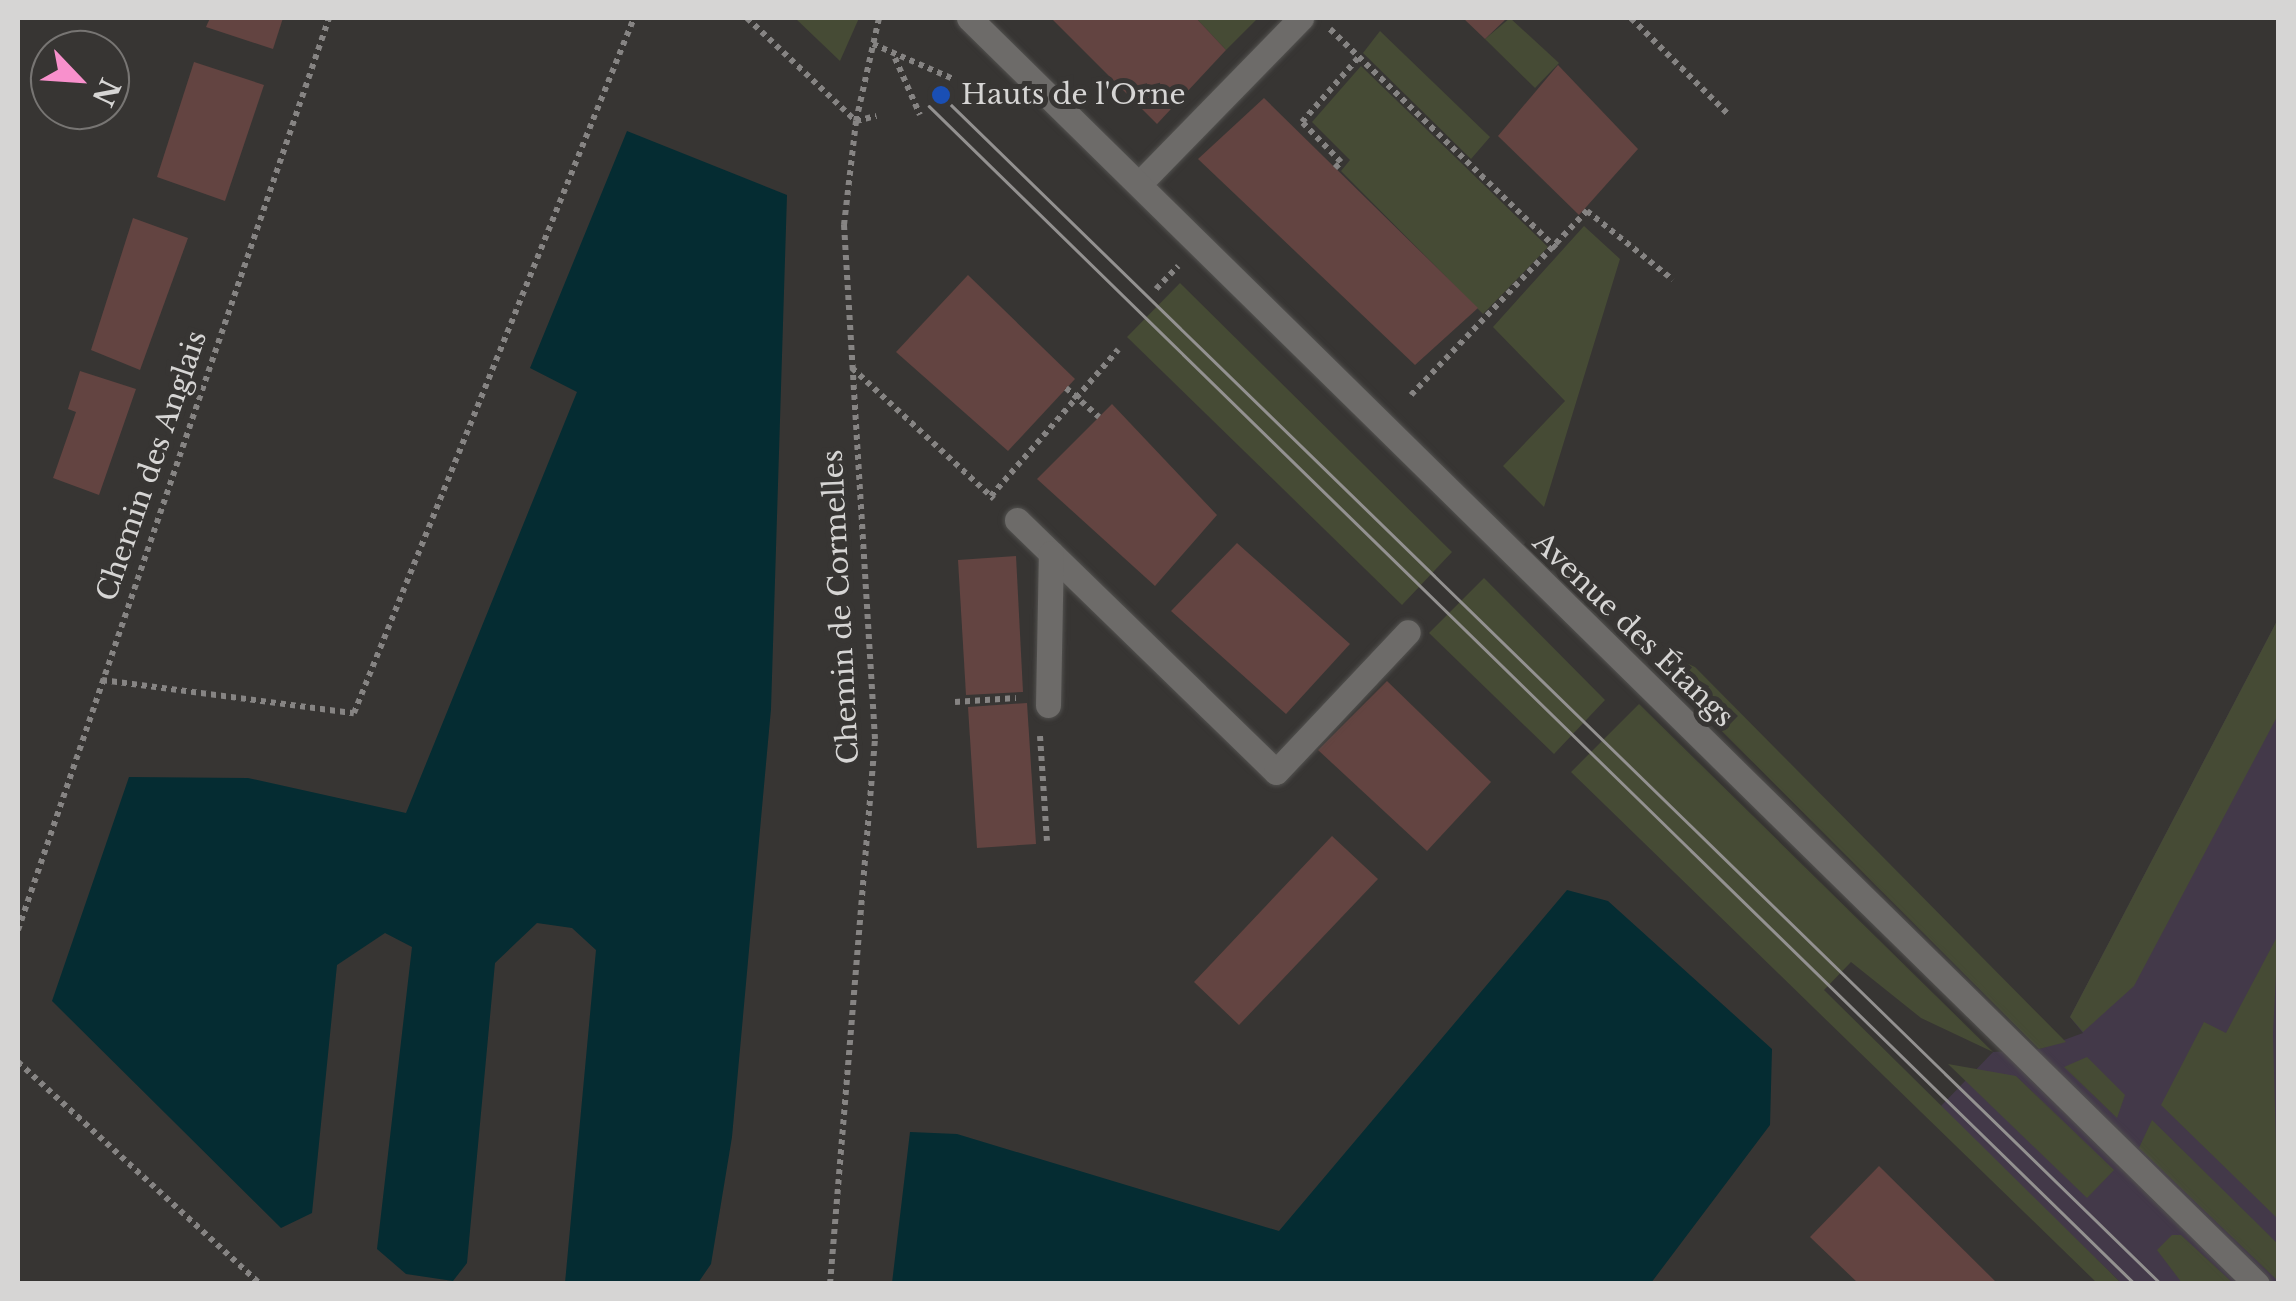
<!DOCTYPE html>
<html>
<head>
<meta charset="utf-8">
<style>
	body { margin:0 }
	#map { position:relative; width:2296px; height:1301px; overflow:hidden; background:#373533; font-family:"Libre Baskerville",serif }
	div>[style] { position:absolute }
	.industrial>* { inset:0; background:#433949 }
	.green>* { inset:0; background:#464b35 }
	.water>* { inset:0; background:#052c32 }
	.building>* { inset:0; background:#634441 }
	.path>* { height:6px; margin-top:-3px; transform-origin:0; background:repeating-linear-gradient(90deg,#868483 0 5px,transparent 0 10px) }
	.roads { filter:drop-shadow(0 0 2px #52514f) drop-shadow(0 0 2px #52514f) }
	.minor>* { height:25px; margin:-12.5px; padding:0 12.5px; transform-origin:12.5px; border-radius:12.5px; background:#6d6b69 }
	.tertiary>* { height:25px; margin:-12.5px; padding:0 12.5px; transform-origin:12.5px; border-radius:12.5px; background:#6d6b69 }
	.tram>* { height:2.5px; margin:-1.25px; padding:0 1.25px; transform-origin:1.25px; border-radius:1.25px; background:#939190 }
	.dots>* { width:28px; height:28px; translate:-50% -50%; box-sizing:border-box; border:5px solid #373533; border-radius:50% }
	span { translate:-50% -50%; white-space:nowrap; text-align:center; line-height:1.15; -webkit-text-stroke:10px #373533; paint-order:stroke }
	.poi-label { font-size:28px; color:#d6d5d4 }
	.left { translate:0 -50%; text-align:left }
	.street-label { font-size:28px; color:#d6d5d4 }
	.frame { position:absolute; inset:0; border:20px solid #d6d5d4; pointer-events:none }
	.north { position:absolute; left:30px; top:30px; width:100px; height:100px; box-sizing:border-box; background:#373533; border:2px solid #777573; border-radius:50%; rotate:115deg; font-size:28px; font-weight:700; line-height:40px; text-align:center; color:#d6d5d4 }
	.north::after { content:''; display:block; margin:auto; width:35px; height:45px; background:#f890cc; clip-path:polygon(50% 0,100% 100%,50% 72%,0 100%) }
</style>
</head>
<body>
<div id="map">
	<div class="industrial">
		<div style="clip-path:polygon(2278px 619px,2278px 1283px,2121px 1283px,1940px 1107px,1993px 1052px,2039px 1049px,2083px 1033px,2070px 1017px)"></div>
	</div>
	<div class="green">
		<div style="clip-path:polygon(795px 18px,859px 18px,840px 61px)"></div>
		<div style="clip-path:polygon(1196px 18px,1258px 18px,1226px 50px)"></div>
		<div style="clip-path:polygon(1510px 18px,1559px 63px,1535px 88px,1485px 39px)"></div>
		<div style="clip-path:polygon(1380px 31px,1490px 137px,1471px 159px,1363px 53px)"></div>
		<div style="clip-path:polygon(1361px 66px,1548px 247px,1483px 314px,1341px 171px,1350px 160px,1312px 122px)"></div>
		<div style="clip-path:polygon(1584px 226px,1620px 259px,1544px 507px,1503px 466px,1565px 401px,1493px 327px)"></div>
		<div style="clip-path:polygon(1180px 283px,1452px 552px,1402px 605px,1127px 337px)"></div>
		<div style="clip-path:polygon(1484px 578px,1605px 700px,1554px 754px,1429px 633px)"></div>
		<div style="clip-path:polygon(2278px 619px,2278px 715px,2134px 986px,2083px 1032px,2070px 1017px)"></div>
		<div style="clip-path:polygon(1680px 660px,1695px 667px,2066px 1042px,2039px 1049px,1666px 675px)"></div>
		<div style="clip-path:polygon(1639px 704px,1993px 1052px,1921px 1018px,1851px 962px,1824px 990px,2121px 1283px,2097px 1283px,1571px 772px)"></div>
		<div style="clip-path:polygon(2278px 935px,2273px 1034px,2278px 1219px,2161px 1105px,2204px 1022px,2226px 1033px)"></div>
		<div style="clip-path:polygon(2087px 1057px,2125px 1095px,2117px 1118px,2064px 1067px)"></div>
		<div style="clip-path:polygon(1948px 1064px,2016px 1076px,2114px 1170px,2087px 1198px)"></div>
		<div style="clip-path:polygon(2152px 1120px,2278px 1244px,2278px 1281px,2139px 1148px)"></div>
		<div style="clip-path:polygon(2172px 1235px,2181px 1235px,2233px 1283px,2182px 1283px,2157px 1250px)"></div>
	</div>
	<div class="water">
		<div style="clip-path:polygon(627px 131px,787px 195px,771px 709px,732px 1137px,711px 1264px,698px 1283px,565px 1283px,596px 950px,572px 928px,537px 923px,495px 963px,467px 1263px,453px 1281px,406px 1274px,377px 1249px,412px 947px,385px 933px,337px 965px,312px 1213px,281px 1228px,52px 1001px,129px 777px,248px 778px,406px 813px,577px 392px,530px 368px)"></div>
		<div style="clip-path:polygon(1567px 890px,1608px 901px,1772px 1049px,1770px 1125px,1651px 1283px,892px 1283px,910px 1132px,957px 1134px,1279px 1231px)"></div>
	</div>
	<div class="building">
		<div style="clip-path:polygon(210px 18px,283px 18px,273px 49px,206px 27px)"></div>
		<div style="clip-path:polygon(1051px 18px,1196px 18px,1226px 50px,1157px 124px)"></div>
		<div style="clip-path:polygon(1463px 18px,1507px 18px,1485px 39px)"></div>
		<div style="clip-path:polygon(194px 62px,264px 85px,225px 201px,157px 177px)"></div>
		<div style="clip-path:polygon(1558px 65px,1638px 149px,1579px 215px,1498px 136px)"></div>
		<div style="clip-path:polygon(1264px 98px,1478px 308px,1415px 365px,1198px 159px)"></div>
		<div style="clip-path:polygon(133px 218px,188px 238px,140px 370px,91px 350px)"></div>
		<div style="clip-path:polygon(968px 275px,1075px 379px,1008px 451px,896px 352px)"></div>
		<div style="clip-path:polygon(80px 371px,136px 389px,99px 495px,53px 478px,76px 412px,68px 409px)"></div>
		<div style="clip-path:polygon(1112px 404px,1217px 515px,1155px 586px,1037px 479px)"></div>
		<div style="clip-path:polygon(1237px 543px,1350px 644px,1286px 714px,1171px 611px)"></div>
		<div style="clip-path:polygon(1016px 556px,1023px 692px,966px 695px,958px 560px)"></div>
		<div style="clip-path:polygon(1387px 681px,1491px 782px,1427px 851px,1318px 750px)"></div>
		<div style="clip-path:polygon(1027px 703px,1036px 844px,977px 848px,968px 707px)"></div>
		<div style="clip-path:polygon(1332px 836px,1378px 879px,1239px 1025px,1194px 982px)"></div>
		<div style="clip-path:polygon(1879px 1166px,1998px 1284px,1859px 1284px,1810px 1237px)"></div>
	</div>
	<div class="path">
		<div style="left:747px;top:18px;width:150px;rotate:43.4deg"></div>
		<div style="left:856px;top:121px;width:21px;rotate:-14deg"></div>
		<div style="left:1631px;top:18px;width:139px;rotate:44.7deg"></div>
		<div style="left:1330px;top:29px;width:315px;rotate:44.1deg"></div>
		<div style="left:873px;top:44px;width:87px;rotate:23.6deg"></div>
		<div style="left:895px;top:58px;width:62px;rotate:66.3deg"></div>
		<div style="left:1335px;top:168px;width:8px;rotate:-45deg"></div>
		<div style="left:1341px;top:162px;width:56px;rotate:-134.3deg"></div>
		<div style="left:1302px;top:122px;width:86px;rotate:-48.8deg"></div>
		<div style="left:1156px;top:289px;width:32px;rotate:-46deg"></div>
		<div style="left:852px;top:368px;width:193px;rotate:42.7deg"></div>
		<div style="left:1066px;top:388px;width:44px;rotate:41.3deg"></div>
		<div style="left:1411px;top:395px;width:255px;rotate:-46.3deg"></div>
		<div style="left:1587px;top:211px;width:110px;rotate:38.7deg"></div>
		<div style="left:991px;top:496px;width:194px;rotate:-49deg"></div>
		<div style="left:102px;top:680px;width:254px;rotate:7.5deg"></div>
		<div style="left:354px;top:713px;width:749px;rotate:-68.06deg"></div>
		<div style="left:955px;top:702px;width:61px;rotate:-3.8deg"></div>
		<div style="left:1040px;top:736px;width:105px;rotate:86.2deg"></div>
		<div style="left:18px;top:930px;width:964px;rotate:-71.17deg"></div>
		<div style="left:18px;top:1062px;width:328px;rotate:42.5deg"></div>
		<div style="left:830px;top:1284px;width:547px;rotate:-85.28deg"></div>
		<div style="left:875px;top:739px;width:515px;rotate:-93.45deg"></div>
		<div style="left:844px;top:225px;width:105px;rotate:-83.4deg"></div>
		<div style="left:856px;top:121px;width:106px;rotate:-77.4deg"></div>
	</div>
	<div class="roads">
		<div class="minor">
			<div style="left:1140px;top:183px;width:231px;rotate:-45.7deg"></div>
			<div style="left:1017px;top:520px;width:361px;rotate:44.2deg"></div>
			<div style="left:1276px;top:772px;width:192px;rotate:-46.7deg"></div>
			<div style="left:1048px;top:705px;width:152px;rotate:-88.9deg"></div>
		</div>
		<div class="tertiary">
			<div style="left:969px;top:18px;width:1806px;rotate:44.51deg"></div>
		</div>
	</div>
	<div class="tram">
		<div style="left:941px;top:95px;width:1704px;rotate:44.26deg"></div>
		<div style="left:929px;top:106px;width:1686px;rotate:44.33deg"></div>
	</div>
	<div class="dots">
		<div style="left:941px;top:95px;background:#1a4fb4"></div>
	</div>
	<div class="poi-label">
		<span class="left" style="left:961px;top:95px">Hauts de l'Orne</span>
	</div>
	<div class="street-label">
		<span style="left:152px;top:466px;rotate:-71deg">Chemin des Anglais</span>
		<span style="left:841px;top:607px;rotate:-93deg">Chemin de Cormelles</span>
		<span style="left:1633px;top:630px;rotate:44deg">Avenue des Étangs</span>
	</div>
	<div class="frame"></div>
	<div class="north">N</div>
</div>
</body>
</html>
